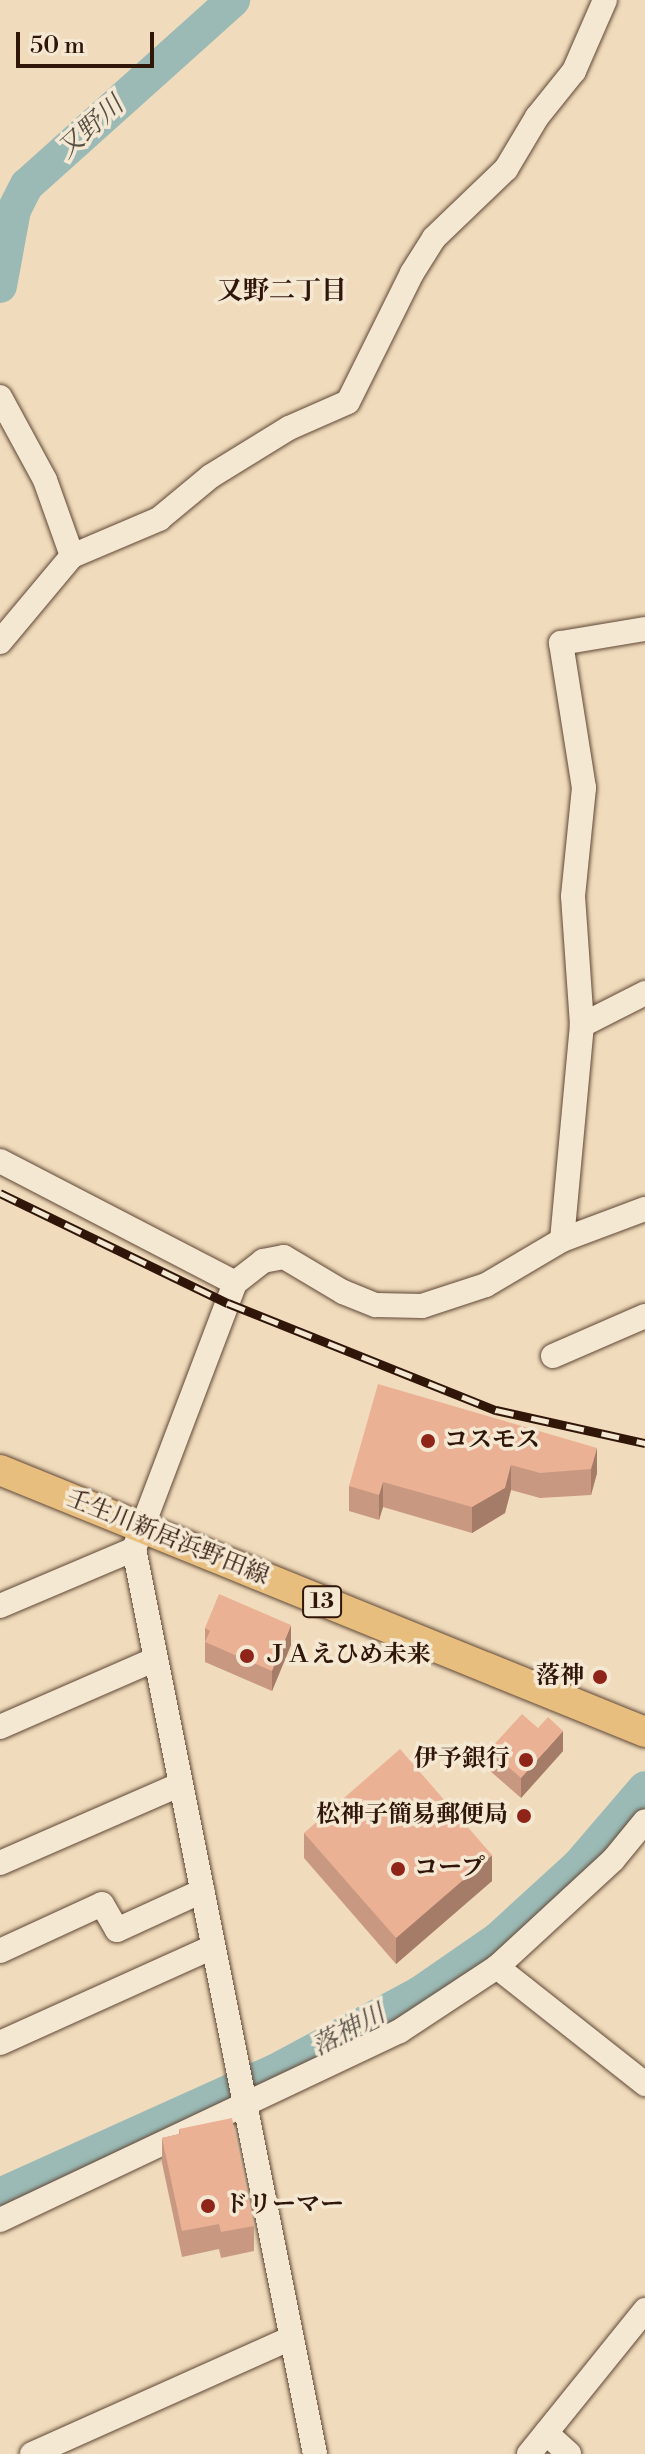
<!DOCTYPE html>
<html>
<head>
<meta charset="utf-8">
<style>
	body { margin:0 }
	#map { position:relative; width:645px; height:2454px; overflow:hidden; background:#f0dcbc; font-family:"Libre Bodoni","Noto Serif JP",serif }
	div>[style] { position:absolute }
	.river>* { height:34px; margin:-17px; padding:0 17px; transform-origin:17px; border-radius:17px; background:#9bbab5 }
	.roads { filter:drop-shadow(0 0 2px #604736) drop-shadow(0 0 2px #604736) }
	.minor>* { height:24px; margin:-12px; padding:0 12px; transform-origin:12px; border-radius:12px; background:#f5e8d3 }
	.major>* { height:30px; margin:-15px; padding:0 15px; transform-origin:15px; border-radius:15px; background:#e8be7e }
	.rail>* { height:9px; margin-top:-4.5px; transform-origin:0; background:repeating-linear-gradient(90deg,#f5e8d3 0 18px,#301509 0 36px); box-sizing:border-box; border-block:2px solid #301509 }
	.wall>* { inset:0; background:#c99880 }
	.shaded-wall>* { inset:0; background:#a47c68 }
	.building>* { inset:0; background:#eab195 }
	.dots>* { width:22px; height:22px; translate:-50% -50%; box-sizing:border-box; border:4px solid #f5e8d3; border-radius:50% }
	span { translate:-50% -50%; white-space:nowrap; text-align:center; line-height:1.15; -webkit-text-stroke:7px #f5e8d3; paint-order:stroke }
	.shield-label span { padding:2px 6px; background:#f5e8d3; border:2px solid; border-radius:6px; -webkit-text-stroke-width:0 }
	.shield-label { font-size:22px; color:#301509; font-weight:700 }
	.poi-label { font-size:24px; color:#301509; font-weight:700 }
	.left { translate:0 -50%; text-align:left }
	.right { translate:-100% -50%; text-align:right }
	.street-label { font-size:24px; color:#301509 }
	.water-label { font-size:26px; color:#554f45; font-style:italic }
	.neighbourhood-label { font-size:26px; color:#301509; font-weight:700 }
	.scale { position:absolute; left:16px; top:32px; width:138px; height:36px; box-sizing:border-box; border:4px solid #301509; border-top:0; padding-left:10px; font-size:24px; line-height:28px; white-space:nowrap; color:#301509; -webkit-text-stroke:6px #f5e8d3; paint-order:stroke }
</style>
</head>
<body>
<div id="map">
	<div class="river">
		<div style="left:0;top:286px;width:77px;rotate:-79.6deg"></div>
		<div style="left:14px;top:210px;width:28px;rotate:-63deg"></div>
		<div style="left:27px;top:185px;width:277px;rotate:-41.9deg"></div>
		<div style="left:0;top:2195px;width:304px;rotate:-24.3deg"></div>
		<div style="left:277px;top:2070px;width:162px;rotate:-28.3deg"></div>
		<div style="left:420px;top:1993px;width:95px;rotate:-34.7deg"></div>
		<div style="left:498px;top:1939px;width:110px;rotate:-42.4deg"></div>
		<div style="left:579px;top:1865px;width:101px;rotate:-49.4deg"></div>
	</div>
	<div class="roads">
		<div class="minor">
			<div style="left:0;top:397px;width:94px;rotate:61.5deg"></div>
			<div style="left:45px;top:480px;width:81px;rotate:70.4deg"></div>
			<div style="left:0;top:642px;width:112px;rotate:-50.1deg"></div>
			<div style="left:72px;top:556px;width:95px;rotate:-23deg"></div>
			<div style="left:159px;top:519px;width:67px;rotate:-39.6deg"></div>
			<div style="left:211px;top:476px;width:92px;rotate:-31.6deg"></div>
			<div style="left:289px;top:428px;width:64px;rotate:-23.8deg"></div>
			<div style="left:348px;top:402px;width:144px;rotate:-63.6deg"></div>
			<div style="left:412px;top:273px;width:41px;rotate:-57.8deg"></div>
			<div style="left:434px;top:238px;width:100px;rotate:-43.8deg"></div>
			<div style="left:506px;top:169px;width:61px;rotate:-59.2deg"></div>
			<div style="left:537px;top:117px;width:59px;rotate:-51.2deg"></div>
			<div style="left:574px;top:71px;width:77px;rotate:-66.4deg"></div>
			<div style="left:582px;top:1025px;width:129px;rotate:-94deg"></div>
			<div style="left:573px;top:896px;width:109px;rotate:-84.2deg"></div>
			<div style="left:584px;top:788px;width:147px;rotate:-99deg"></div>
			<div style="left:561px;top:643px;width:85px;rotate:-9.5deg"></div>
			<div style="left:0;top:1161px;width:265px;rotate:27.4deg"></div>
			<div style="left:235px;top:1283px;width:285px;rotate:110.8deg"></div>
			<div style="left:134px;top:1549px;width:923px;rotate:78.69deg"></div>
			<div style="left:562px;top:1240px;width:216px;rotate:-84.7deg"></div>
			<div style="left:582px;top:1025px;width:71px;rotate:-26.9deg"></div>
			<div style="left:235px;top:1283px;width:36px;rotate:-38deg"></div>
			<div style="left:263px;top:1261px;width:21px;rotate:-11deg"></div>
			<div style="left:284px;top:1257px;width:69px;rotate:30.7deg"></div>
			<div style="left:343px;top:1292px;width:35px;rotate:22deg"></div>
			<div style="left:376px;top:1305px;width:46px;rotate:1.2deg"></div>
			<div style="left:422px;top:1306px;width:67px;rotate:-18.2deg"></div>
			<div style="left:486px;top:1285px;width:88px;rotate:-30.6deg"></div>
			<div style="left:562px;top:1240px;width:89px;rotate:-20.5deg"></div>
			<div style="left:553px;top:1356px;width:100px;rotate:-23.5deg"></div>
			<div style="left:0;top:1606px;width:146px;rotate:-23deg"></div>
			<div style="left:0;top:1727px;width:170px;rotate:-23.6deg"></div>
			<div style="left:0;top:1863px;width:197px;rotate:-23.6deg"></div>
			<div style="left:0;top:1951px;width:112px;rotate:-24.7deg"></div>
			<div style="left:102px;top:1904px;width:30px;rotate:60deg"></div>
			<div style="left:117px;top:1930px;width:94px;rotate:-24.6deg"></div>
			<div style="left:497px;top:1967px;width:189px;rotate:38.3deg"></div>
			<div style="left:0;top:2043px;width:234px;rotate:-24.3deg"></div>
			<div style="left:0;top:2220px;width:442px;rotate:-25.3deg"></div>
			<div style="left:400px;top:2031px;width:116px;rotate:-33.4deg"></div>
			<div style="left:497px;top:1967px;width:158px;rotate:-42.7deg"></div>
			<div style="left:613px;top:1860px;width:50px;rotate:-50.6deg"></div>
			<div style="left:546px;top:2433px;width:31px;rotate:42deg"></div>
			<div style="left:32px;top:2454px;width:284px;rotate:-24.1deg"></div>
			<div style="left:529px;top:2454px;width:185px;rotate:-51.1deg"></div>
		</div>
		<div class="major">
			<div style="left:0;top:1470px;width:696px;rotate:22.11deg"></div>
		</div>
	</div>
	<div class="rail">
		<div style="left:0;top:1193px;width:253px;rotate:25.8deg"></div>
		<div style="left:228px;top:1303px;width:289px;rotate:21.8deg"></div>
		<div style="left:496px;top:1410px;width:153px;rotate:12.5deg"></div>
	</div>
	<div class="wall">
		<div style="clip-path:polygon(597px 1448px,597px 1473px,591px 1495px,540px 1498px,511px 1490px,505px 1513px,472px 1533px,383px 1507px,379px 1520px,349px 1511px,349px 1486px)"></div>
		<div style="clip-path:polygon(205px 1628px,291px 1645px,272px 1691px,205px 1662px)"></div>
		<div style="clip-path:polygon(489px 1750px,563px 1751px,521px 1798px,489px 1770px)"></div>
		<div style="clip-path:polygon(304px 1833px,492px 1881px,396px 1964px,304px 1858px)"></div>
		<div style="clip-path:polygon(179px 2129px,254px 2226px,254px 2251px,221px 2258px,219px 2249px,182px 2257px,162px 2163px,162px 2138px,179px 2134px)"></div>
	</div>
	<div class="shaded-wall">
		<div style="clip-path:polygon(597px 1448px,597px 1473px,591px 1495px,591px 1469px)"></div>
		<div style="clip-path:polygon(511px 1465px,511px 1490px,505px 1513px,472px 1533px,472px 1507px)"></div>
		<div style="clip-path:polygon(383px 1482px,383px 1507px,379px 1520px,379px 1495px)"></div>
		<div style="clip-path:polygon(291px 1625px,291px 1645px,272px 1691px,272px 1671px)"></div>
		<div style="clip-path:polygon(563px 1731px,563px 1751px,521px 1798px,521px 1778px)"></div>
		<div style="clip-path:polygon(492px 1855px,492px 1881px,396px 1964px,396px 1938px)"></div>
	</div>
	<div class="building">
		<div style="clip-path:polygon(378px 1384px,597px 1448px,591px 1469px,540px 1473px,511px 1465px,505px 1488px,472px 1507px,383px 1482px,379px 1495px,349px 1486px)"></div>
		<div style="clip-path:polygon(219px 1594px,291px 1625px,272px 1671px,205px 1642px,210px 1631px,205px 1628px)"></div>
		<div style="clip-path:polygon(522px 1714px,538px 1728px,548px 1717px,563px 1731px,521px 1778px,489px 1750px)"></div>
		<div style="clip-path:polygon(400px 1749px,492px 1855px,396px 1938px,304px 1833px)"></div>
		<div style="clip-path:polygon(232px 2118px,254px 2226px,221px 2232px,219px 2224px,182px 2231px,162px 2138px,180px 2134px,179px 2129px)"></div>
	</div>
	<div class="dots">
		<div style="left:428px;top:1441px;background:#8f2418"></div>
		<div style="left:247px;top:1656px;background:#8f2418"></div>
		<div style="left:600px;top:1677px;background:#8f2418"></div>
		<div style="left:526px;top:1760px;background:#8f2418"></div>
		<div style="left:524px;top:1816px;background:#8f2418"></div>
		<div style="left:398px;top:1869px;background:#8f2418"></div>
		<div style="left:208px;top:2206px;background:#8f2418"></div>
	</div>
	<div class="shield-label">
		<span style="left:322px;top:1602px">13</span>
	</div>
	<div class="poi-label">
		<span class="left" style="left:444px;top:1441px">コスモス</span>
		<span class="left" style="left:263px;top:1656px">ＪＡえひめ未来</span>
		<span class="right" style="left:584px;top:1677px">落神</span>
		<span class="right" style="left:510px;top:1760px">伊予銀行</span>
		<span class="right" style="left:508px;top:1816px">松神子簡易郵便局</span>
		<span class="left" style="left:414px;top:1869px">コープ</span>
		<span class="left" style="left:224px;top:2206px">ドリーマー</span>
	</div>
	<div class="street-label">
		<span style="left:167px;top:1538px;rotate:22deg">壬生川新居浜野田線</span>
	</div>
	<div class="water-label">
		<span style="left:91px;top:128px;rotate:-42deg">又野川</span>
		<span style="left:349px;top:2031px;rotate:-28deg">落神川</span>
	</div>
	<div class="neighbourhood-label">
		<span style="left:282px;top:292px">又野二丁目</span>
	</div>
	<div class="scale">50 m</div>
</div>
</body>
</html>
